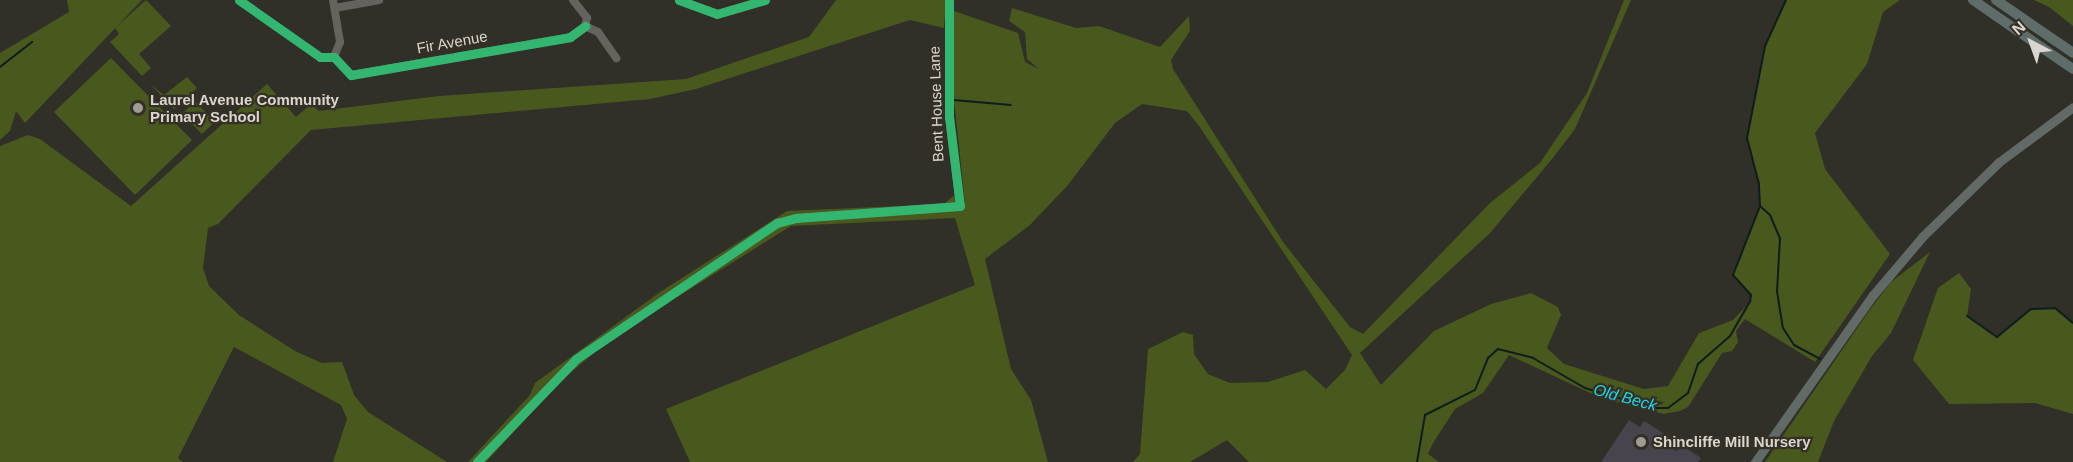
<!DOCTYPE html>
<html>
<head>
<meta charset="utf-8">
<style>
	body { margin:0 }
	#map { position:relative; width:2073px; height:462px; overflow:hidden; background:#302f28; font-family:Arial,sans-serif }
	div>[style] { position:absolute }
	.green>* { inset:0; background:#49581d }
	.stream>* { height:2px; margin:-1px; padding:0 1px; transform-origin:1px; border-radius:1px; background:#0f1d1e }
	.building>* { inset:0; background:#48444d }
	.minor>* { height:8px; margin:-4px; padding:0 4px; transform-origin:4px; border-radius:4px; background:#65635e }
	.major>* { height:9px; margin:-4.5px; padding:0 4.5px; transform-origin:4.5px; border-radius:4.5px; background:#626a67 }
	.highway>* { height:10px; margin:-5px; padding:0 5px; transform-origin:5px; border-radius:5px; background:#5e6d69 }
	.cycleway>* { height:9px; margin:-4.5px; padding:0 4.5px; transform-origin:4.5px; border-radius:4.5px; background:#33b770 }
	.dots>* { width:16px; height:16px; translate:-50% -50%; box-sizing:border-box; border:3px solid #343025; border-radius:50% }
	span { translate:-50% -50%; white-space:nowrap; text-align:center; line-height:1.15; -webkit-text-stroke:4.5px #343025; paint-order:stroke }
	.street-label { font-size:15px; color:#d9d6cf }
	.poi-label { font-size:15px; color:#d9d6cf; font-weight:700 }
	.left { translate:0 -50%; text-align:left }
	.water-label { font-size:16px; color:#1dd7ea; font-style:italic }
	.north { position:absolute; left:2001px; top:12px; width:60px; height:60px; -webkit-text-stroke:4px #343025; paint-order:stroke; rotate:319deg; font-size:16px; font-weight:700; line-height:24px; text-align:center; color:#d9d6cf }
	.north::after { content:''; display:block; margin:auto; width:21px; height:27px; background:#d9d6cf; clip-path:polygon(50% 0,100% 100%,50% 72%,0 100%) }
</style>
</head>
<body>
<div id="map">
	<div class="green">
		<div style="clip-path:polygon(67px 0,142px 0,25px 123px,16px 111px,10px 131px,0 140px,0 53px,69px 12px)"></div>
		<div style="clip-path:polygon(146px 0,171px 26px,139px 54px,151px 68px,142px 76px,110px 42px,119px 34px,115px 28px)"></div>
		<div style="clip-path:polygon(836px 0,946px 0,944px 28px,910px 20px,696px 89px,650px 99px,311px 130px,218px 224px,208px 228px,203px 268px,209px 286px,239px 315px,295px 351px,322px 363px,342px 362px,354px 395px,368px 412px,447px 462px,333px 462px,347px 419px,341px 405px,234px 347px,178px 458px,183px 462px,0 462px,0 146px,28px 135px,40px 139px,131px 206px,267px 84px,296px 117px,311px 104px,319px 111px,439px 96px,686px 79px,809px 37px)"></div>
		<div style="clip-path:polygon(1624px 0,1631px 0,1575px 129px,1552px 159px,1490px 233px,1360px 353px,1381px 385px,1434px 331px,1491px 304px,1531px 293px,1558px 307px,1561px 315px,1547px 348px,1564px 364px,1644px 389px,1668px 386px,1699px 333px,1733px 320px,1750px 302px,1751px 295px,1733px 275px,1760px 206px,1759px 184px,1747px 138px,1765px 46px,1786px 0,1900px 0,1883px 12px,1867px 64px,1815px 133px,1825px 169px,1890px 254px,1815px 362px,1745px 319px,1736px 331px,1738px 342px,1732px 351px,1722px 353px,1688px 407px,1680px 411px,1664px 414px,1603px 399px,1509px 355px,1483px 393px,1455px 409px,1433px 443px,1428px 454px,1439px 462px,1249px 462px,1227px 440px,1190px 462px,1133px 462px,1140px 454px,1148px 349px,1183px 332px,1193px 335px,1194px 354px,1208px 374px,1230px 383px,1268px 382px,1305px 370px,1326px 389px,1345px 370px,1352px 355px,1199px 126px,1187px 111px,1142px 104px,1115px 123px,1068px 185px,1030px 225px,985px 259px,1011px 369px,1031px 400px,1048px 462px,690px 462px,666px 409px,975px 285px,955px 218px,791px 226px,610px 339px,560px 382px,486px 462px,468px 462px,530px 395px,535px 383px,660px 292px,787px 211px,944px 204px,953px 196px,965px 203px,954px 100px,954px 11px,1018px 33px,1025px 62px,1039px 69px,1027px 59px,1025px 32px,1009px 21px,1012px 8px,1076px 28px,1099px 26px,1160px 47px,1189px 16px,1190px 31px,1171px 60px,1173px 69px,1283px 242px,1350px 327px,1363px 334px,1490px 203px,1540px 163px,1587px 93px)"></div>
		<div style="clip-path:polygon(2034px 0,2073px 0,2073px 26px,2049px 7px)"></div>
		<div style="clip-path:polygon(111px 58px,192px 140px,135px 195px,54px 112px)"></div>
		<div style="clip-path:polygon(187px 77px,197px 88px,174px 109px,151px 85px,164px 95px)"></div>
		<div style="clip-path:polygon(195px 101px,215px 122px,202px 134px,182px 114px)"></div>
		<div style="clip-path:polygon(1930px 252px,1891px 333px,1872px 356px,1834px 421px,1818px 462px,1765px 462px,1871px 308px,1891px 282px)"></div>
		<div style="clip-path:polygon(1959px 273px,1971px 289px,1967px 316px,1997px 337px,2031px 309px,2055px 308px,2073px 323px,2073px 414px,2035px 403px,1949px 404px,1913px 360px,1938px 288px)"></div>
	</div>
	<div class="stream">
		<div style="left:0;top:67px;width:41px;rotate:-38deg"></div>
		<div style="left:954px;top:100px;width:57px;rotate:5deg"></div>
		<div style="left:1760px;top:206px;width:13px;rotate:42deg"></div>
		<div style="left:1770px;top:215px;width:25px;rotate:67deg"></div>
		<div style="left:1780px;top:238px;width:53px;rotate:93.2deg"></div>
		<div style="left:1777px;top:291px;width:37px;rotate:81deg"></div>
		<div style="left:1783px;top:328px;width:20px;rotate:57deg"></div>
		<div style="left:1794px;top:345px;width:30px;rotate:28deg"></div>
		<div style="left:1967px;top:316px;width:37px;rotate:35deg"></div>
		<div style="left:1997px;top:337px;width:44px;rotate:-39.5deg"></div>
		<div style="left:2031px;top:309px;width:24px;rotate:-2deg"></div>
		<div style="left:2055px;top:308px;width:23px;rotate:40deg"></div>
		<div style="left:1417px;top:462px;width:48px;rotate:-80.3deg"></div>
		<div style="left:1425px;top:415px;width:56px;rotate:-26.6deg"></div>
		<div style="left:1475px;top:390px;width:35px;rotate:-68deg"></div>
		<div style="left:1488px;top:358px;width:13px;rotate:-42deg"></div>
		<div style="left:1498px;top:349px;width:36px;rotate:14deg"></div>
		<div style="left:1533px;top:358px;width:60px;rotate:30deg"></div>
		<div style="left:1585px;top:388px;width:70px;rotate:16.6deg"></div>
		<div style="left:1652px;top:408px;width:16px"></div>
		<div style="left:1668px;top:408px;width:25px;rotate:-37deg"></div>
		<div style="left:1688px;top:393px;width:31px;rotate:-71deg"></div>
		<div style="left:1698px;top:364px;width:43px;rotate:-41.2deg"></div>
		<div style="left:1730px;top:336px;width:39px;rotate:-60deg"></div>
		<div style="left:1750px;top:302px;width:7px;rotate:-82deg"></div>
		<div style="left:1751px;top:295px;width:27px;rotate:-132deg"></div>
		<div style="left:1733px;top:275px;width:74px;rotate:-68.6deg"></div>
		<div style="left:1760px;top:206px;width:22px;rotate:-93deg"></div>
		<div style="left:1759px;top:184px;width:48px;rotate:-104.6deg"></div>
		<div style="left:1747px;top:138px;width:94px;rotate:-78.9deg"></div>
		<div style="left:1765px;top:46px;width:51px;rotate:-65.5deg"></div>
	</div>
	<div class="building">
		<div style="clip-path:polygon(1629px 420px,1640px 427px,1644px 421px,1671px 438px,1666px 445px,1677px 451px,1681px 445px,1701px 458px,1698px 462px,1601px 462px)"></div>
	</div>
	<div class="minor">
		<div style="left:239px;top:0;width:99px;rotate:35.1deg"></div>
		<div style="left:320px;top:57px;width:14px"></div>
		<div style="left:334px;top:57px;width:25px;rotate:47deg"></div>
		<div style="left:351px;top:75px;width:222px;rotate:-9.8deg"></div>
		<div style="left:570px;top:37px;width:19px;rotate:-36deg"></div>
		<div style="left:333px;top:0;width:43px;rotate:80.5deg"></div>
		<div style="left:340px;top:42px;width:16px;rotate:112deg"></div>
		<div style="left:573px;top:0;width:23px;rotate:52deg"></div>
		<div style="left:587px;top:18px;width:8px;rotate:104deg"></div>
		<div style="left:585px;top:26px;width:14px;rotate:25deg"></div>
		<div style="left:598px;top:32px;width:32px;rotate:55deg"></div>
		<div style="left:679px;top:0;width:40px;rotate:20.2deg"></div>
		<div style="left:717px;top:14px;width:50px;rotate:-16.3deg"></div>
		<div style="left:335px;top:8px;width:45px;rotate:-10.3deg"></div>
		<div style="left:477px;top:462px;width:143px;rotate:-46.1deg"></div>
		<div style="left:576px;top:359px;width:243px;rotate:-34.1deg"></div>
		<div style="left:777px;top:223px;width:20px;rotate:-15deg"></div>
		<div style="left:796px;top:218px;width:164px;rotate:-4.2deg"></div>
		<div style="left:960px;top:206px;width:90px;rotate:-97deg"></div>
		<div style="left:949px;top:117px;width:117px;rotate:-90deg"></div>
	</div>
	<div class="major">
		<div style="left:1755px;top:462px;width:204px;rotate:-54.8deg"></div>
		<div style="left:1873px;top:295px;width:77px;rotate:-49.7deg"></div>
		<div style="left:1923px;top:236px;width:106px;rotate:-44.2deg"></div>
		<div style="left:1999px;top:162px;width:92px;rotate:-36.6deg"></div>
	</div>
	<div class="highway">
		<div style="left:1973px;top:0;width:121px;rotate:34.6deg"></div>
		<div style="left:1996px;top:0;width:93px;rotate:34.5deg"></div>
	</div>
	<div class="cycleway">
		<div style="left:239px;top:0;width:99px;rotate:35.1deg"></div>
		<div style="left:320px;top:57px;width:14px"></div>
		<div style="left:334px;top:57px;width:25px;rotate:47deg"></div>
		<div style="left:351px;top:75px;width:222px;rotate:-9.8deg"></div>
		<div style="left:570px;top:37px;width:19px;rotate:-36deg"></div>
		<div style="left:679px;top:0;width:40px;rotate:20.2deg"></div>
		<div style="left:717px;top:14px;width:50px;rotate:-16.3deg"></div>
		<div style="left:477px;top:462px;width:143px;rotate:-46.1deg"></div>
		<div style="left:576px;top:359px;width:243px;rotate:-34.1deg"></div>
		<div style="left:777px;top:223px;width:20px;rotate:-15deg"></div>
		<div style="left:796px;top:218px;width:164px;rotate:-4.2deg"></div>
		<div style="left:960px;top:206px;width:90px;rotate:-97deg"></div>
		<div style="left:949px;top:117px;width:117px;rotate:-90deg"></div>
	</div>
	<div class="dots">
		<div style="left:138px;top:108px;background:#9e9c95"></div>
		<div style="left:1641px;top:442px;background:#9e9c95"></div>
	</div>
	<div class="street-label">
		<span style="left:452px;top:42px;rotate:-10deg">Fir Avenue</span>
		<span style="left:936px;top:104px;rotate:-92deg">Bent House Lane</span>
	</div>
	<div class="poi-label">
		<span class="left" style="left:150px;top:108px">Laurel Avenue Community<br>Primary School</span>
		<span class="left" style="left:1653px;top:442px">Shincliffe Mill Nursery</span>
	</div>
	<div class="water-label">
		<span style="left:1625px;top:398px;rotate:15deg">Old Beck</span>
	</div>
	<div class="north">N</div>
</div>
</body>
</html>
